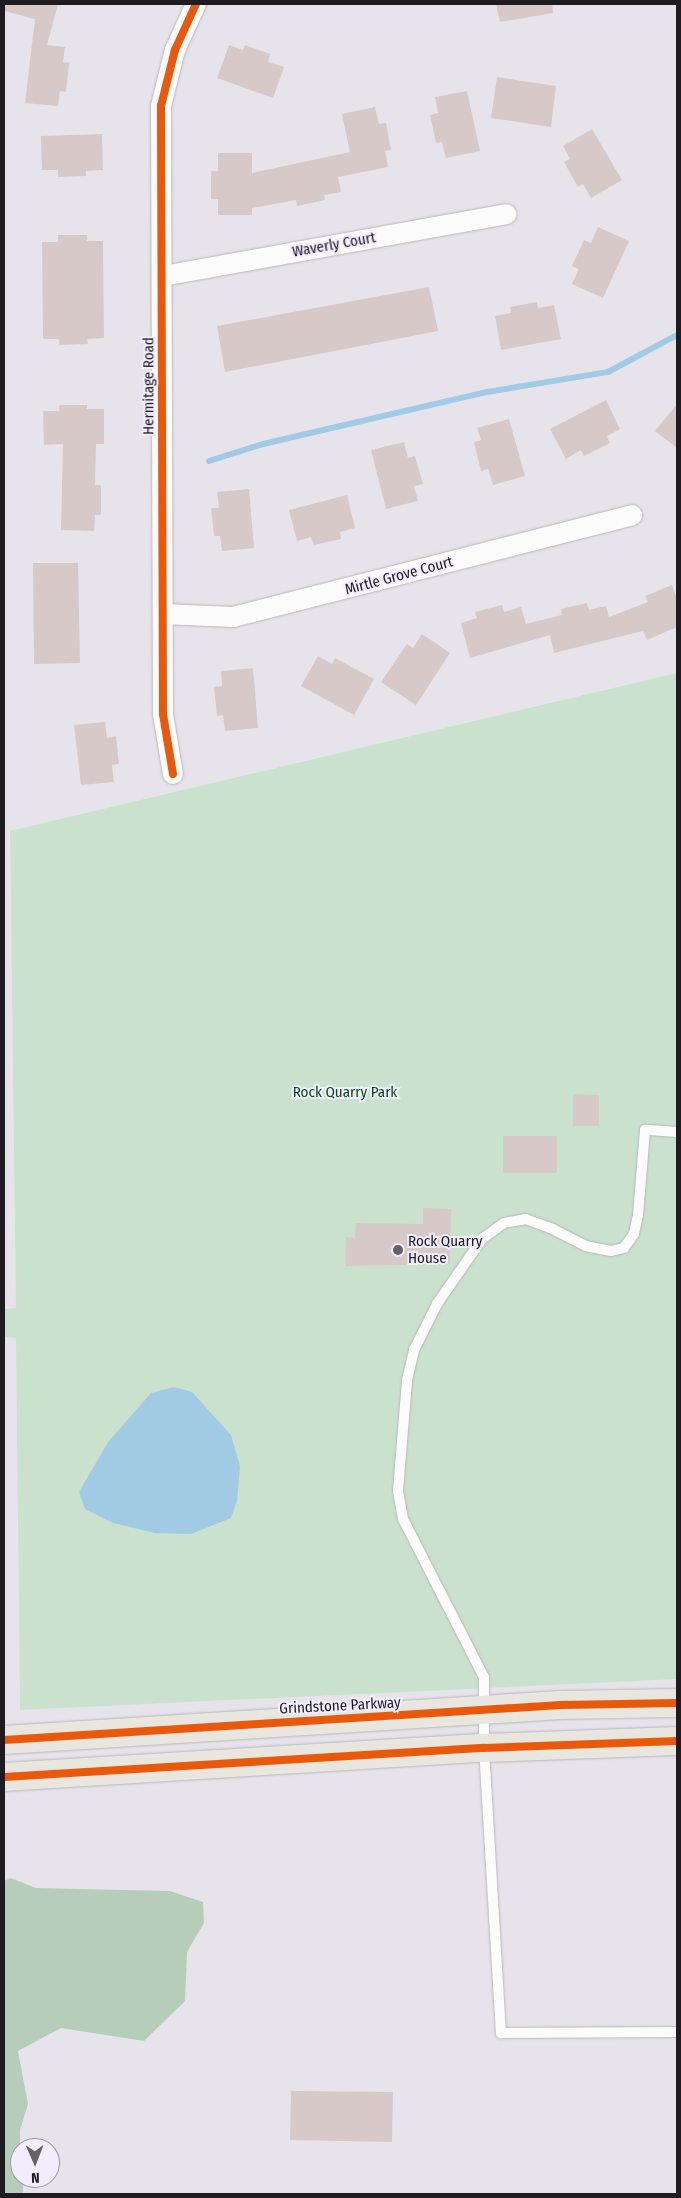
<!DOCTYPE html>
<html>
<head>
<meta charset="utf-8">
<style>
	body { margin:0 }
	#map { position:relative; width:681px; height:2198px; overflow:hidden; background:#e6e4ea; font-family:"Fira Sans Condensed",sans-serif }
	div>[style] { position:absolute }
	.green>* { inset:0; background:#cae2cd }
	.forest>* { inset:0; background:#b6ceb9 }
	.water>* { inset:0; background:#a1cbe4 }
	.stream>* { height:6px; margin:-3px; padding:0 3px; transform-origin:3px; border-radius:3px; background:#a1cbe4 }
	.building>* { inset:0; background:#d6c9c8 }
	.roads { filter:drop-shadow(0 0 1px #b9b7bd) drop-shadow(0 0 1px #b9b7bd) }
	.service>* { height:10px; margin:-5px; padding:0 5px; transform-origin:5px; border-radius:5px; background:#fbfbfc }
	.minor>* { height:20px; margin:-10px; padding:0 10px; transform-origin:10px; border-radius:10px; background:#fbfbfc }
	.primary>* { height:28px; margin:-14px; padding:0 14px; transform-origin:14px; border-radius:14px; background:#e9e6df }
	.cycleway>* { height:8px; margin:-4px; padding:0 4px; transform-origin:4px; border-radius:4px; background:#e8590c }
	.dots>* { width:14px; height:14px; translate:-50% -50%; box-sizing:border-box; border:2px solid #f2edfc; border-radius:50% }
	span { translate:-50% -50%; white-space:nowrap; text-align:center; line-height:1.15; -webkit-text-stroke:4px #f2edfc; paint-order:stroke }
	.street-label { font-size:15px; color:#1e1c21 }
	.park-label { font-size:15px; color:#054d16 }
	.poi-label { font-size:15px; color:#1e1c21 }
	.left { translate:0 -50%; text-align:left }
	.frame { position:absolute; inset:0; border:5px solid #1e1c21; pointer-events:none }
	.north { position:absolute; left:10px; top:2138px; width:50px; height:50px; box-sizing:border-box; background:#f2edfc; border:1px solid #9d99a4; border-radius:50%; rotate:179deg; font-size:14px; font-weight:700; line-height:20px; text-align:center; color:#1e1c21 }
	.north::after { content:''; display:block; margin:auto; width:18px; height:22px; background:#646267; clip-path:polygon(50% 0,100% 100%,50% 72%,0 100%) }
</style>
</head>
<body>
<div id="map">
	<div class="green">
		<div style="clip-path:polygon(677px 673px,677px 1679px,20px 1710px,16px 1338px,4px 1337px,4px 1309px,16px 1308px,10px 831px)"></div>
	</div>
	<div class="forest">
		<div style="clip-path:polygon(11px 1878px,36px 1888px,170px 1891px,203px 1902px,204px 1923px,187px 1952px,185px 2001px,144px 2041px,61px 2028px,18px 2051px,28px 2104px,20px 2130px,20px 2178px,23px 2178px,23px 2194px,4px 2194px,4px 1881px)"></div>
	</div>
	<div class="water">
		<div style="clip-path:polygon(174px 1387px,192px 1392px,231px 1435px,240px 1466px,237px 1501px,231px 1518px,191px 1534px,155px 1533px,113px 1523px,85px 1509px,79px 1492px,108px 1442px,151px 1393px)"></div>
	</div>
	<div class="stream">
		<div style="left:209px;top:461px;width:57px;rotate:-17.5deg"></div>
		<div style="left:263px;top:444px;width:230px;rotate:-13.1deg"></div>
		<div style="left:487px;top:392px;width:123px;rotate:-9.4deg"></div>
		<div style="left:608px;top:372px;width:78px;rotate:-28.2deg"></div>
	</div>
	<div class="building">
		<div style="clip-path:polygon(4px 4px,58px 4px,47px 45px,65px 47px,63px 62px,69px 63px,66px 92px,60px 91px,58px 106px,25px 103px,35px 19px,4px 11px)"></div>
		<div style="clip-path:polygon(496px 4px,552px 4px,553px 13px,500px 22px)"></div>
		<div style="clip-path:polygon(229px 45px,243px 50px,245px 45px,270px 54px,268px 62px,284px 67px,273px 98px,217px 78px)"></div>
		<div style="clip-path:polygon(497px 77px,556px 86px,551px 127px,491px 118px)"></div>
		<div style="clip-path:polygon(467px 91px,480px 151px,446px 158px,442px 142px,436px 143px,430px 115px,438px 113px,435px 97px)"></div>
		<div style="clip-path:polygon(375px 107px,379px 124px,386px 123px,391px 150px,385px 151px,388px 167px,338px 177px,341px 192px,324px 195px,325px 200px,297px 206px,296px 200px,252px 208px,252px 215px,218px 215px,218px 199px,211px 199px,211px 171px,218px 171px,218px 153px,252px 153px,252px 173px,350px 152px,342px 114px)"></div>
		<div style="clip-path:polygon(592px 129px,622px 180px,591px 198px,583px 184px,578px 187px,564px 162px,570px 159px,563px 146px)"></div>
		<div style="clip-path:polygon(102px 134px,103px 170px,86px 171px,86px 176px,58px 177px,58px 170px,42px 170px,41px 136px)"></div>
		<div style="clip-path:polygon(598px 227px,629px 241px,603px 298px,572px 284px,579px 269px,572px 266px,584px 240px,591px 243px)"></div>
		<div style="clip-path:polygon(58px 235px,87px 235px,87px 241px,103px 241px,104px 338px,87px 339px,88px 344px,59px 345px,59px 339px,43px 339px,42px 242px,58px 242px)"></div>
		<div style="clip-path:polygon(429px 287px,438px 331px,225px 372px,217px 326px)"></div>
		<div style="clip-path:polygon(537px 302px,538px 308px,554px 305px,561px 339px,501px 350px,495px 316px,511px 313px,510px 307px)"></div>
		<div style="clip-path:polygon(606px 400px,620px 429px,607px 436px,610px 443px,584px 456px,581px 450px,566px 459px,550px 429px)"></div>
		<div style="clip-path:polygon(677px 404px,677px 448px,655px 431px)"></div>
		<div style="clip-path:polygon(59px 405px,87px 405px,87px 409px,104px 409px,104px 444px,96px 444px,95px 485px,101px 485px,101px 515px,95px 515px,94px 531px,61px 530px,63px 444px,44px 445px,43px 411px,59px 411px)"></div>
		<div style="clip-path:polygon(509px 419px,525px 476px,493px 485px,488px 469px,481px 471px,474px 442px,481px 440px,477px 428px)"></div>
		<div style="clip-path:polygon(404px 442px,408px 458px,415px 456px,423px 484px,414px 486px,418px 501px,386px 509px,371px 450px)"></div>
		<div style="clip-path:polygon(249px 489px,254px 548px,222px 551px,220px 536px,214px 536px,211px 508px,219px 508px,217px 492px)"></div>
		<div style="clip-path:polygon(347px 495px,355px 528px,340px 532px,341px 539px,314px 545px,311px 537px,297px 541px,289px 510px)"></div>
		<div style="clip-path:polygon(33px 563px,78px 563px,80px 663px,34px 664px)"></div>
		<div style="clip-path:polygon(672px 585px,677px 599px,677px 627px,647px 640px,643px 631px,554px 653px,550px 635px,470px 658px,461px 623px,477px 618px,475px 612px,502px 605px,504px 612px,521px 607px,526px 624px,562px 615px,561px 609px,587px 603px,589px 610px,606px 606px,609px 617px,648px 602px,645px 596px)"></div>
		<div style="clip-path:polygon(422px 634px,450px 653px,416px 705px,381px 682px,407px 644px,413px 648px)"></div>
		<div style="clip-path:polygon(318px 656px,332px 664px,335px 658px,374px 679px,354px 715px,301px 686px)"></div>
		<div style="clip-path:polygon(253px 668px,258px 728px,225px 731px,223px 715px,217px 716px,214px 687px,222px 686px,221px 671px)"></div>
		<div style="clip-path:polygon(105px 722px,107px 738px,116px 736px,119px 764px,112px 765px,114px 782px,81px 785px,74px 725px)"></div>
		<div style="clip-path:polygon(573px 1094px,599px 1095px,599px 1126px,573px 1126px)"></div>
		<div style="clip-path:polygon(503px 1136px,557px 1136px,557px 1173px,503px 1173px)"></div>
		<div style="clip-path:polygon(423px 1208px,451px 1209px,450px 1264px,345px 1266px,346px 1237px,355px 1238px,356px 1223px,423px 1224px)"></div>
		<div style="clip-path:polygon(291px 2091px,393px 2092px,392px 2142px,290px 2140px)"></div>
	</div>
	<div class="roads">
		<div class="service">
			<div style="left:677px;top:1132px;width:32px;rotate:-176deg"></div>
			<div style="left:645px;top:1130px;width:85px;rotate:94.7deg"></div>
			<div style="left:638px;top:1215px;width:19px;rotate:102deg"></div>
			<div style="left:634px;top:1234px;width:17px;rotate:126deg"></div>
			<div style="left:624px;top:1248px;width:13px;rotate:167deg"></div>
			<div style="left:611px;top:1251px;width:25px;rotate:-169deg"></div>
			<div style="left:586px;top:1246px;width:37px;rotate:-153deg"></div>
			<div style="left:553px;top:1229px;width:29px;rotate:-160deg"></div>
			<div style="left:526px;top:1219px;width:22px;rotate:170deg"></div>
			<div style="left:504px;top:1223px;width:27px;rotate:144deg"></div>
			<div style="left:482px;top:1239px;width:79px;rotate:124.7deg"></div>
			<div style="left:437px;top:1304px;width:51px;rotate:116.6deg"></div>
			<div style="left:414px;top:1350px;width:32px;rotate:103deg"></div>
			<div style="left:407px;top:1381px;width:110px;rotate:94.7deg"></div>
			<div style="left:398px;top:1491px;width:28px;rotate:80deg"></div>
			<div style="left:403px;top:1519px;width:178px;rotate:62.9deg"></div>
			<div style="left:484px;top:1677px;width:71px;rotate:90deg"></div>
			<div style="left:484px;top:1748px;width:286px;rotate:86.6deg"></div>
			<div style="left:501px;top:2033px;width:176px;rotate:-0.3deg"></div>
		</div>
		<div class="minor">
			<div style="left:163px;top:276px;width:349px;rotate:-10.2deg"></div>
			<div style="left:163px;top:614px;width:70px;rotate:2.5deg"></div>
			<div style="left:233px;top:617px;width:412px;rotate:-14.3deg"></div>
			<div style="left:173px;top:774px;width:61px;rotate:-99.5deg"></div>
			<div style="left:163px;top:714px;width:608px;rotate:-90.19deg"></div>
			<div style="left:161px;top:106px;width:58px;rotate:-76deg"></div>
			<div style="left:175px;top:50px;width:51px;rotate:-65.5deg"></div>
		</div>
		<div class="primary">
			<div style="left:4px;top:1740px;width:558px;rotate:-3.6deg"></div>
			<div style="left:561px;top:1705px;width:116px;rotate:-1deg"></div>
			<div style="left:4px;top:1777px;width:481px;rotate:-3.5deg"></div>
			<div style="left:484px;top:1748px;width:193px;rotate:-2.1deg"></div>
		</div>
	</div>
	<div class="cycleway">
		<div style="left:173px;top:774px;width:61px;rotate:-99.5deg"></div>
		<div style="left:163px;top:714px;width:608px;rotate:-90.19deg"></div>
		<div style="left:161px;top:106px;width:58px;rotate:-76deg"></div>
		<div style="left:175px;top:50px;width:51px;rotate:-65.5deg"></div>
		<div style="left:4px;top:1740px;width:558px;rotate:-3.6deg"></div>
		<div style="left:561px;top:1705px;width:116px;rotate:-1deg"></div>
		<div style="left:4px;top:1777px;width:481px;rotate:-3.5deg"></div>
		<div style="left:484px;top:1748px;width:193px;rotate:-2.1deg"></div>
	</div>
	<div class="dots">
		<div style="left:398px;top:1250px;background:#646267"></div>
	</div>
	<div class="street-label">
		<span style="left:334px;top:245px;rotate:-10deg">Waverly Court</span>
		<span style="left:149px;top:386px;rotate:-90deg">Hermitage Road</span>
		<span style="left:399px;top:576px;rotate:-15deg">Mirtle Grove Court</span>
		<span style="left:340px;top:1706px;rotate:-3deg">Grindstone Parkway</span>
	</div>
	<div class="park-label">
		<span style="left:345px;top:1093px">Rock Quarry Park</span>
	</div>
	<div class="poi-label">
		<span class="left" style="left:408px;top:1250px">Rock Quarry<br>House</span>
	</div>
	<div class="frame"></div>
	<div class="north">N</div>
</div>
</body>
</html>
